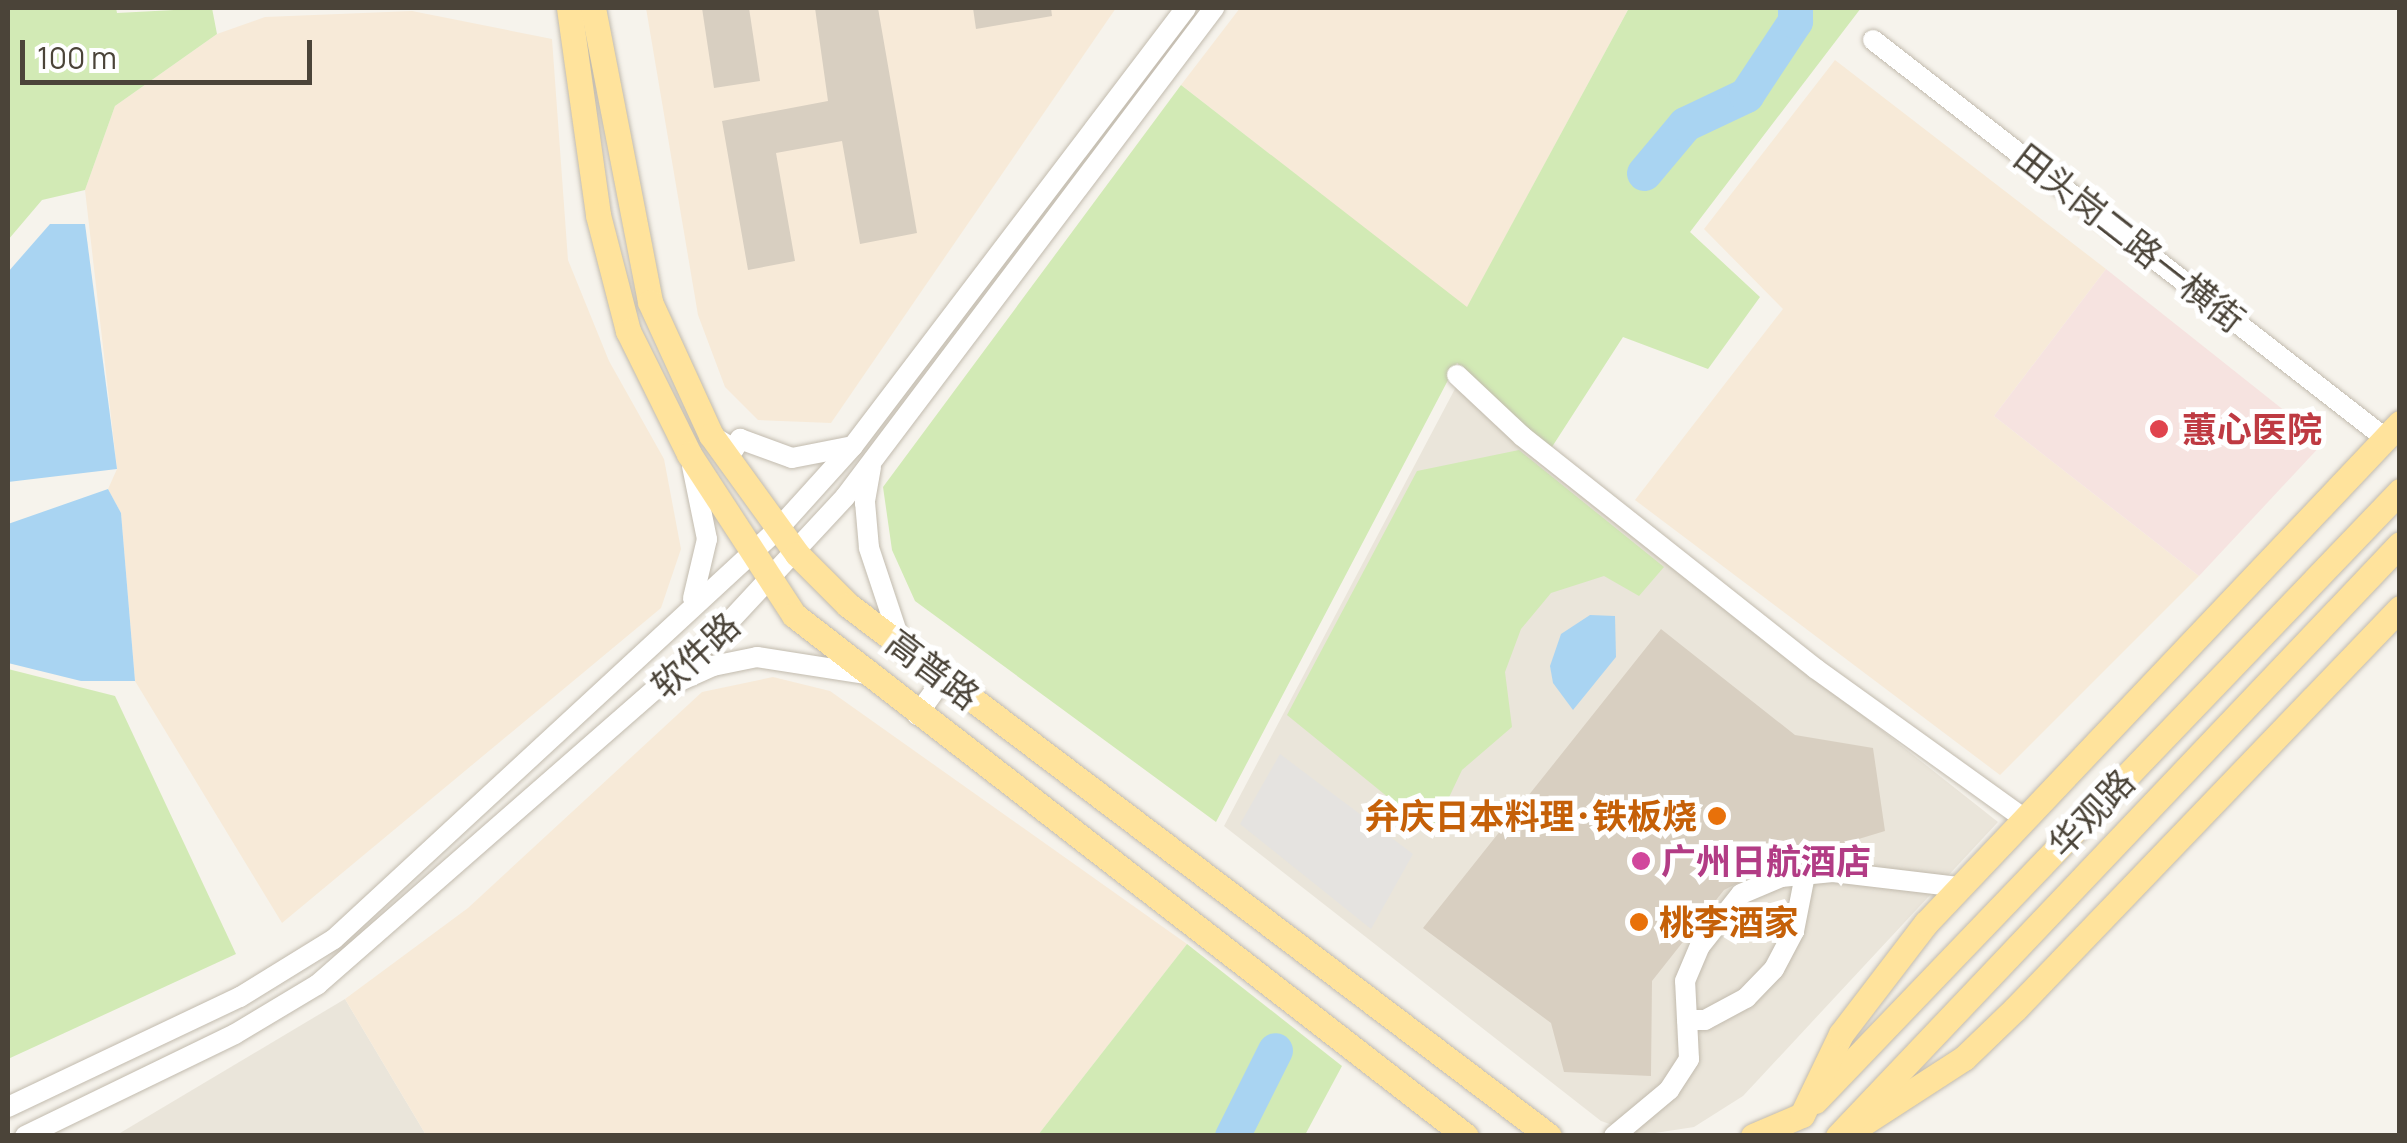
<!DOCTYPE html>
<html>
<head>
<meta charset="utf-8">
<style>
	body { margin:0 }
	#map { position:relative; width:2407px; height:1143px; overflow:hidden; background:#f6f3ec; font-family:Manrope,"Noto Sans SC",sans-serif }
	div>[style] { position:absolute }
	.residential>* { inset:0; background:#eae5da }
	.commercial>* { inset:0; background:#f7ead8 }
	.medical>* { inset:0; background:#f6e3e0 }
	.green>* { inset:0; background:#d2eab5 }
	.parking>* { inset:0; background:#e5e3e0 }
	.water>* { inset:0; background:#a9d4f2 }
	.river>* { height:35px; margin:-17.5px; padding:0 17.5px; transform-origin:17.5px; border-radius:17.5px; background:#a9d4f2 }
	.building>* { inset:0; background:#d8cfc1 }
	.roads { filter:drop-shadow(0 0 2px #c2bbae) drop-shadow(0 0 2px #c2bbae) }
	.minor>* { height:20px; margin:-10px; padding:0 10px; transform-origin:10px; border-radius:10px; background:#fff }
	.major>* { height:25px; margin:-12.5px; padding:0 12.5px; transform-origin:12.5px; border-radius:12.5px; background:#ffe39c }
	.dots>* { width:28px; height:28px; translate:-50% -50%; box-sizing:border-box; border:5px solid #fff; border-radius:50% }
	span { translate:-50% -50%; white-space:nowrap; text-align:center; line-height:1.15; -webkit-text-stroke:10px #fff; paint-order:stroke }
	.street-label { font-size:35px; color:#4b4439 }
	.health-label { font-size:35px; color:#be3a42; font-weight:700 }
	.left { translate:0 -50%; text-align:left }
	.food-label { font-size:35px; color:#c56008; font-weight:700 }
	.right { translate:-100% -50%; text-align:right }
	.hotel-label { font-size:35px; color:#b23c85; font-weight:700 }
	.frame { position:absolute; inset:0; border:10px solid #4b4439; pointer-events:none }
	.scale { position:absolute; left:20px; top:40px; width:292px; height:45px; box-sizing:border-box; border:5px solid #4b4439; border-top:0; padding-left:12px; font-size:30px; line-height:35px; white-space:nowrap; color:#4b4439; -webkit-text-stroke:8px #fff; paint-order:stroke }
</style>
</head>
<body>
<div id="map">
	<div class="residential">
		<div style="clip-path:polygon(1457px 385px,1517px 442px,1998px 822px,1743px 1096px,1694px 1127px,1642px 1135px,1601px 1121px,1224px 826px)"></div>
		<div style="clip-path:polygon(345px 999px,426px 1135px,115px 1136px)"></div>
	</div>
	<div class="commercial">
		<div style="clip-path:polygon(646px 8px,1116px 8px,831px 423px,758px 420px,725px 387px,698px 315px)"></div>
		<div style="clip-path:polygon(1240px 8px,1629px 8px,1467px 308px,1181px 85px)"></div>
		<div style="clip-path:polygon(412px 11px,552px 39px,568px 260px,609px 361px,664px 459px,681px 549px,661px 608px,282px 923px,135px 681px,121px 513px,108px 489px,117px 469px,85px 190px,115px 106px,217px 34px,265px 17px)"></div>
		<div style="clip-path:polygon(1835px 60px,2106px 269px,1994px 416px,2199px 576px,2000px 775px,1635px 500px,1783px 309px,1704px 229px)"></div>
		<div style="clip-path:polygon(773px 677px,830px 691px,1187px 944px,1038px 1135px,426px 1135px,345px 999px,468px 908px,702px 692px)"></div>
	</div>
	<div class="medical">
		<div style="clip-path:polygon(2106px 269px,2324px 442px,2199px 576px,1994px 416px)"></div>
	</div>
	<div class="green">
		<div style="clip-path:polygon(8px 8px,116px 8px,117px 13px,212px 8px,217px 34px,115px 106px,85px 190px,42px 200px,8px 240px)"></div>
		<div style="clip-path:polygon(1629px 8px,1861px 8px,1690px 232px,1760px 297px,1708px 369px,1623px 337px,1550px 450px,1457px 363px,1216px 822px,915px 601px,892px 550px,883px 487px,1181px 85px,1467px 307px)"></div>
		<div style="clip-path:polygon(1519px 450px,1664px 567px,1639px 596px,1604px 576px,1551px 593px,1521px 629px,1505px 672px,1512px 727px,1462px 770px,1432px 833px,1287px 715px,1417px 471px)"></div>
		<div style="clip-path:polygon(8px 669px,115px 696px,236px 954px,8px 1059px)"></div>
		<div style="clip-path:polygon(1187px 944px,1342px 1066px,1305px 1135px,1038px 1135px)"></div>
	</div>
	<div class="parking">
		<div style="clip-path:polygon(1280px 754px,1413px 854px,1371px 929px,1240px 824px)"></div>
	</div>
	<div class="water">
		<div style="clip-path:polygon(50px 224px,85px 224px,117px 469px,8px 482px,8px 272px)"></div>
		<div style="clip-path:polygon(108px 489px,121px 513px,135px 681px,81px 681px,8px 663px,8px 524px)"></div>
		<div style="clip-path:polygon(1590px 615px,1615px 616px,1616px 657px,1573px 710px,1553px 683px,1550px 666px,1561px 634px)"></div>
	</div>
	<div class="river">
		<div style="left:1644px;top:173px;width:64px;rotate:-50.1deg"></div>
		<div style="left:1685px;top:124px;width:68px;rotate:-25.4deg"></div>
		<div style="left:1746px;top:95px;width:89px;rotate:-56.5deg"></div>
		<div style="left:1795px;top:21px;width:13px;rotate:-90deg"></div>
		<div style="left:1232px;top:1136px;width:96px;rotate:-63.4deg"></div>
	</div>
	<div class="building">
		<div style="clip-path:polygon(702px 8px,749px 8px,760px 81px,714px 88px)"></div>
		<div style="clip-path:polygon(815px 8px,878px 8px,917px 233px,860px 244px,842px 141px,776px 153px,795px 261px,748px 270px,722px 121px,828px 101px)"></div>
		<div style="clip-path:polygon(973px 8px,1051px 8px,1052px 16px,976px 29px)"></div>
		<div style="clip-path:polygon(1661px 629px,1795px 735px,1873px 748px,1885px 831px,1776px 864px,1724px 890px,1652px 981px,1651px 1076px,1564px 1072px,1551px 1023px,1423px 928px)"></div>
	</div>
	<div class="roads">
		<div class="minor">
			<div style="left:1873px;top:40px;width:648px;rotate:37.86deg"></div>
			<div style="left:1457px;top:375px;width:89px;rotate:43.2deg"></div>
			<div style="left:1522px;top:436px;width:375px;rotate:38.4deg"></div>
			<div style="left:1816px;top:669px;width:254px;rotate:35.7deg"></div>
			<div style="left:714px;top:437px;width:23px;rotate:31deg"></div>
			<div style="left:734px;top:449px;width:12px;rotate:-59deg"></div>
			<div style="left:740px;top:439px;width:55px;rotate:20.1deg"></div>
			<div style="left:792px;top:458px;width:62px;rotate:-11.1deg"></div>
			<div style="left:692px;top:466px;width:75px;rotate:78.4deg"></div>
			<div style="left:707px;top:539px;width:61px;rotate:103.3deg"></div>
			<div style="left:871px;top:467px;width:36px;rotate:100deg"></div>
			<div style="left:865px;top:502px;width:46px;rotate:85deg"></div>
			<div style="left:869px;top:548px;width:101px;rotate:71.6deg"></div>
			<div style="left:675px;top:683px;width:42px;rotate:-24.1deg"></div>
			<div style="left:713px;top:666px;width:45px;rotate:-11.6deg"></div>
			<div style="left:757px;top:657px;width:109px;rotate:8.9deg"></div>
			<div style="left:917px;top:715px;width:46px;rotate:-53.9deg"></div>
			<div style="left:1687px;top:1020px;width:18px"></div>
			<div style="left:1705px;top:1020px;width:47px;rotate:-28.2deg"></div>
			<div style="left:1746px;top:998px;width:40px;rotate:-46deg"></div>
			<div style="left:1774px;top:969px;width:43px;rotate:-62.2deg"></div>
			<div style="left:1794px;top:931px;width:57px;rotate:-78.9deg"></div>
			<div style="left:8px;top:1107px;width:257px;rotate:-25.4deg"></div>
			<div style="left:240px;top:997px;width:110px;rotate:-31.7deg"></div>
			<div style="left:334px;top:939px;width:606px;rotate:-42.73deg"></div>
			<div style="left:779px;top:528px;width:110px;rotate:-47.9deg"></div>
			<div style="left:853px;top:446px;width:550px;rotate:-52.76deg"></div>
			<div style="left:25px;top:1136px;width:233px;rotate:-25.9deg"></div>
			<div style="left:235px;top:1034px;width:96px;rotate:-30.9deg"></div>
			<div style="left:317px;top:985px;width:529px;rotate:-41.17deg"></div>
			<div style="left:715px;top:637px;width:191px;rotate:-47.1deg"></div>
			<div style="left:845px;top:497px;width:613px;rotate:-52.96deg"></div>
			<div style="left:1614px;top:1136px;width:72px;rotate:-39.9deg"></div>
			<div style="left:1669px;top:1090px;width:37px;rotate:-57deg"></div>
			<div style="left:1689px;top:1059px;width:78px;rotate:-92.9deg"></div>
			<div style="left:1685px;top:981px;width:38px;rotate:-67deg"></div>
			<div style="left:1700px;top:946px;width:66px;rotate:-51.7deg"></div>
			<div style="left:1741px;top:894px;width:43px;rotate:-23deg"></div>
			<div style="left:1781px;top:877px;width:52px;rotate:-5.5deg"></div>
			<div style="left:1833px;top:872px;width:126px;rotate:6.8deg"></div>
		</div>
		<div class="major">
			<div style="left:569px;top:8px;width:209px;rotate:82deg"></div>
			<div style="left:598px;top:215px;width:120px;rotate:75.5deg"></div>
			<div style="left:628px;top:331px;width:137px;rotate:63.6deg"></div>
			<div style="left:689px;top:454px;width:192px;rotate:56.9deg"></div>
			<div style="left:794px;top:615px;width:850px;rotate:37.79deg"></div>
			<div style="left:593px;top:8px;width:299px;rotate:79deg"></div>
			<div style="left:650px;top:302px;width:146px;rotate:65.4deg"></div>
			<div style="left:711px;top:435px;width:147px;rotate:54.1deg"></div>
			<div style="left:797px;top:554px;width:72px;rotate:45deg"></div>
			<div style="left:848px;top:605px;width:879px;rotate:37.14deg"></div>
			<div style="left:1815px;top:1101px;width:845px;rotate:-46.2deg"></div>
			<div style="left:1859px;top:1126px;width:125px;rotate:-32.9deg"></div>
			<div style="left:1964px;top:1058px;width:71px;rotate:-43.9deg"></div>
			<div style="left:2015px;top:1009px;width:556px;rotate:-46.17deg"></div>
			<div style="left:1753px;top:1136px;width:53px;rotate:-23.2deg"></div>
			<div style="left:1802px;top:1115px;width:90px;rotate:-64.3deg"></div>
			<div style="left:1841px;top:1034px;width:140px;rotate:-52.6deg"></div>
			<div style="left:1926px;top:923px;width:689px;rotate:-46.53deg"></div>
			<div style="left:1838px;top:1136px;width:816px;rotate:-46.49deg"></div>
		</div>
	</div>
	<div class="dots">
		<div style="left:2159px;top:429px;background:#e0444e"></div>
		<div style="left:1717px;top:816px;background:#e8710a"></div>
		<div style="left:1641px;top:861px;background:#d1479c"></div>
		<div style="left:1639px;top:922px;background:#e8710a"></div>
	</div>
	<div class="street-label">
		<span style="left:2130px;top:238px;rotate:38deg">田头岗二路一横街</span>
		<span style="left:695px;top:655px;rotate:-43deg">软件路</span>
		<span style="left:933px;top:669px;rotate:37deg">高普路</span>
		<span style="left:2091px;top:813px;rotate:-46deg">华观路</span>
	</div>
	<div class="health-label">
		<span class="left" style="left:2182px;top:429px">蕙心医院</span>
	</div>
	<div class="food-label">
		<span class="right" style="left:1697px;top:816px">弁庆日本料理･铁板烧</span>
		<span class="left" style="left:1659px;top:922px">桃李酒家</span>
	</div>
	<div class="hotel-label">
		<span class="left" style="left:1661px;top:861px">广州日航酒店</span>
	</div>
	<div class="frame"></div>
	<div class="scale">100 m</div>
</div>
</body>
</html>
